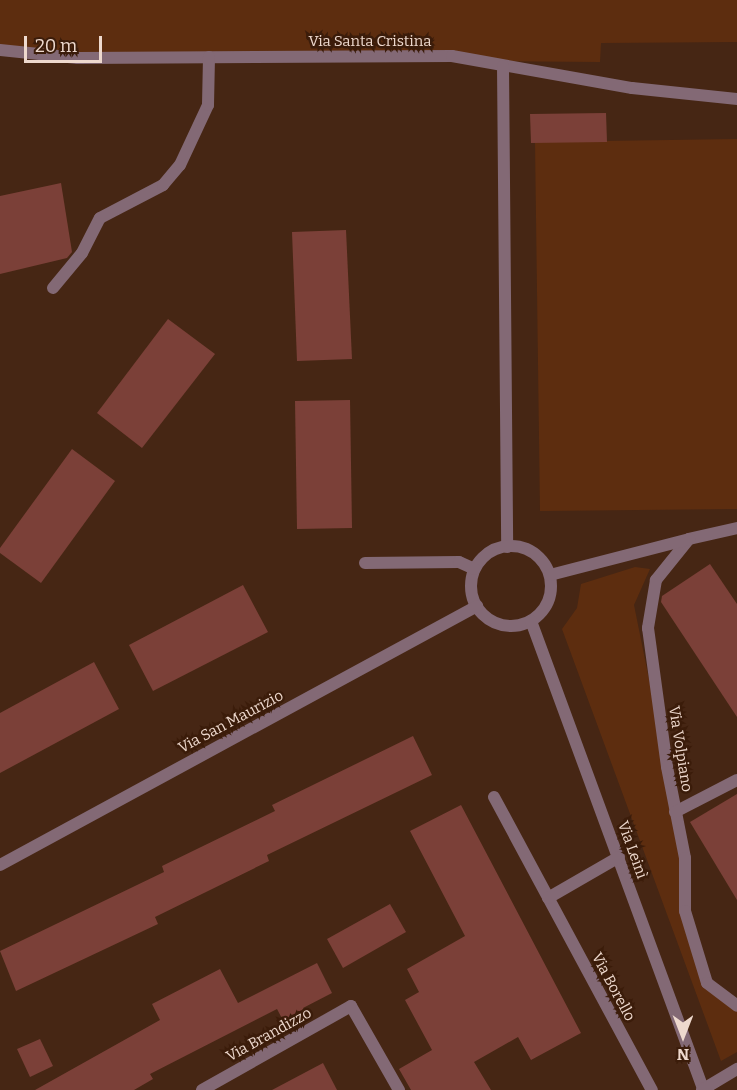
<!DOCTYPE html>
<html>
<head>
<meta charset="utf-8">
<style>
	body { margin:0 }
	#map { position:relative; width:737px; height:1090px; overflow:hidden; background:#462614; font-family:Bitter,serif }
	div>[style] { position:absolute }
	.green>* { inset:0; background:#5d2d0f }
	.building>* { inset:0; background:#7b4038 }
	.street>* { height:12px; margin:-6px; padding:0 6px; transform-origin:6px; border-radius:6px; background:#836975 }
	.street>.ring { margin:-6px; padding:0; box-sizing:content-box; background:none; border:12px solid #836975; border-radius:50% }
	span { translate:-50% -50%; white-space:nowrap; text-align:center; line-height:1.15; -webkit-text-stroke:5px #3b1c0a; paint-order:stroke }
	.street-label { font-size:15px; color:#eed9ce }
	.north { position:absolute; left:653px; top:1006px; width:60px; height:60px; -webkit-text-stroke:4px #3b1c0a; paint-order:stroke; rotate:180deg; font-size:16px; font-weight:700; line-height:24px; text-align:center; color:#eed9ce }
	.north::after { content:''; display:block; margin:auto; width:21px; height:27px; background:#eed9ce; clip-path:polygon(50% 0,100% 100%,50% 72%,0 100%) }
	.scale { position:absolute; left:24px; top:36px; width:78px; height:27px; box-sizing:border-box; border:3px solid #eed9ce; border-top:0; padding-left:8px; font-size:18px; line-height:21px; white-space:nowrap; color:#eed9ce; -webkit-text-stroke:4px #3b1c0a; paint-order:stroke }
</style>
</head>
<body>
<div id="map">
	<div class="green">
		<div style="clip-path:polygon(0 0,737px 0,737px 42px,601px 43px,600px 62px,78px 58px,0 50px)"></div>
		<div style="clip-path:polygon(737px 139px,737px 509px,540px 511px,535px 142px)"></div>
		<div style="clip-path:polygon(635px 567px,650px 569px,634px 605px,685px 858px,685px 911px,707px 983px,737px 1006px,737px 1052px,721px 1061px,562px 629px,577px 608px,581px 584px)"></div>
	</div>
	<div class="building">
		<div style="clip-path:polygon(606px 113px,607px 142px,531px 143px,530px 114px)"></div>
		<div style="clip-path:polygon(61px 183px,72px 252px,67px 258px,0 274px,0 196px)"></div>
		<div style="clip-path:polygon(346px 230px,352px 359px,297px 361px,292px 232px)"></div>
		<div style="clip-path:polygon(168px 319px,215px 354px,142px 448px,97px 413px)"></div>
		<div style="clip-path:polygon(350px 400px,352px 528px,297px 529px,295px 401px)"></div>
		<div style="clip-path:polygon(72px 449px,115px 481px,41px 583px,0 553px,0 548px)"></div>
		<div style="clip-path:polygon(710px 564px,737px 604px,737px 717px,661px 602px,662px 596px)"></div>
		<div style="clip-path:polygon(243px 585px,268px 632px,153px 691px,129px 645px)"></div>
		<div style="clip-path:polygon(94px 662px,119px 709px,0 773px,0 713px)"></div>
		<div style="clip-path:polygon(413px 736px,432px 775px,267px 855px,269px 861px,155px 917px,158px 924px,16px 991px,0 951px,164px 872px,162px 866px,275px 811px,272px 805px)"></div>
		<div style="clip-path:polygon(737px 794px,737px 900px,690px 822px)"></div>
		<div style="clip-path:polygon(461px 805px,581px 1033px,531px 1060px,518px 1037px,474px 1062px,491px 1090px,411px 1090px,399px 1069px,432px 1050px,405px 1000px,419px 992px,407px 969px,465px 936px,410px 831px)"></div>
		<div style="clip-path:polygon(390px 904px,406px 932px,343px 968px,327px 939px)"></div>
		<div style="clip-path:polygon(317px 963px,332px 993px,303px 1008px,307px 1016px,286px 1026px,277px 1009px,150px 1074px,153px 1079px,134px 1090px,35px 1090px,160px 1020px,152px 1004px,220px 969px,238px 1003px)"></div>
		<div style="clip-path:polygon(40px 1039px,53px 1066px,30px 1077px,17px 1049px)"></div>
		<div style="clip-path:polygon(323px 1063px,337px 1090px,272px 1090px)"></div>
	</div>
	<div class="street">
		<div style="left:0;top:50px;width:78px;rotate:5.9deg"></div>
		<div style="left:78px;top:58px;width:374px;rotate:-0.3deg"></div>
		<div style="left:452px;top:56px;width:183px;rotate:10.1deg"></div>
		<div style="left:632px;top:88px;width:106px;rotate:6deg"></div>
		<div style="left:503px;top:66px;width:481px;rotate:89.5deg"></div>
		<div style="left:53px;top:288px;width:45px;rotate:-50.4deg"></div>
		<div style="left:82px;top:253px;width:39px;rotate:-63deg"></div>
		<div style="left:100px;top:218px;width:71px;rotate:-27.6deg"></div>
		<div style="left:163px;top:185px;width:26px;rotate:-50deg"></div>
		<div style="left:180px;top:165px;width:66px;rotate:-65deg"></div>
		<div style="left:208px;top:105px;width:48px;rotate:-88.8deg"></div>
		<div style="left:737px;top:528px;width:49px;rotate:167.1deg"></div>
		<div style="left:689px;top:539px;width:53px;rotate:128.8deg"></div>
		<div style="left:656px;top:580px;width:49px;rotate:99.5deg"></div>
		<div style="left:648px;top:628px;width:140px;rotate:82.2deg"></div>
		<div style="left:667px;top:767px;width:93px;rotate:78.8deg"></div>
		<div style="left:685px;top:858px;width:53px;rotate:90deg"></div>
		<div style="left:685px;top:911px;width:75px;rotate:73deg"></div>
		<div style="left:707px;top:983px;width:38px;rotate:37deg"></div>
		<div class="ring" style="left:471px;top:546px;width:68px;height:68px"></div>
		<div style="left:365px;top:563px;width:94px;rotate:-0.6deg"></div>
		<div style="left:459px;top:562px;width:17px;rotate:24deg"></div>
		<div style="left:550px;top:575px;width:144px;rotate:-14.5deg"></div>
		<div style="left:531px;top:621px;width:500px;rotate:69.8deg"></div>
		<div style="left:494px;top:797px;width:333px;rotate:61.7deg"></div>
		<div style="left:675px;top:812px;width:70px;rotate:-27.3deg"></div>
		<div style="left:0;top:865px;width:543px;rotate:-28.5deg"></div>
		<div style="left:548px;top:898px;width:82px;rotate:-30deg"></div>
		<div style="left:202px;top:1090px;width:171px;rotate:-29.4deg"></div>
		<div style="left:351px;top:1006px;width:97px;rotate:60.3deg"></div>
		<div style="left:702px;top:1090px;width:41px;rotate:-31deg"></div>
	</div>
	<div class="street-label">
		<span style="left:370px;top:42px">Via Santa Cristina</span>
		<span style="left:231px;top:722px;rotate:-28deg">Via San Maurizio</span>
		<span style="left:680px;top:749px;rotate:81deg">Via Volpiano</span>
		<span style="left:632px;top:850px;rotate:70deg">Via Leinì</span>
		<span style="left:613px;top:987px;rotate:62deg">Via Borello</span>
		<span style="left:269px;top:1035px;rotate:-29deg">Via Brandizzo</span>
	</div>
	<div class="north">N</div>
	<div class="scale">20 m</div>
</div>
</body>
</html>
